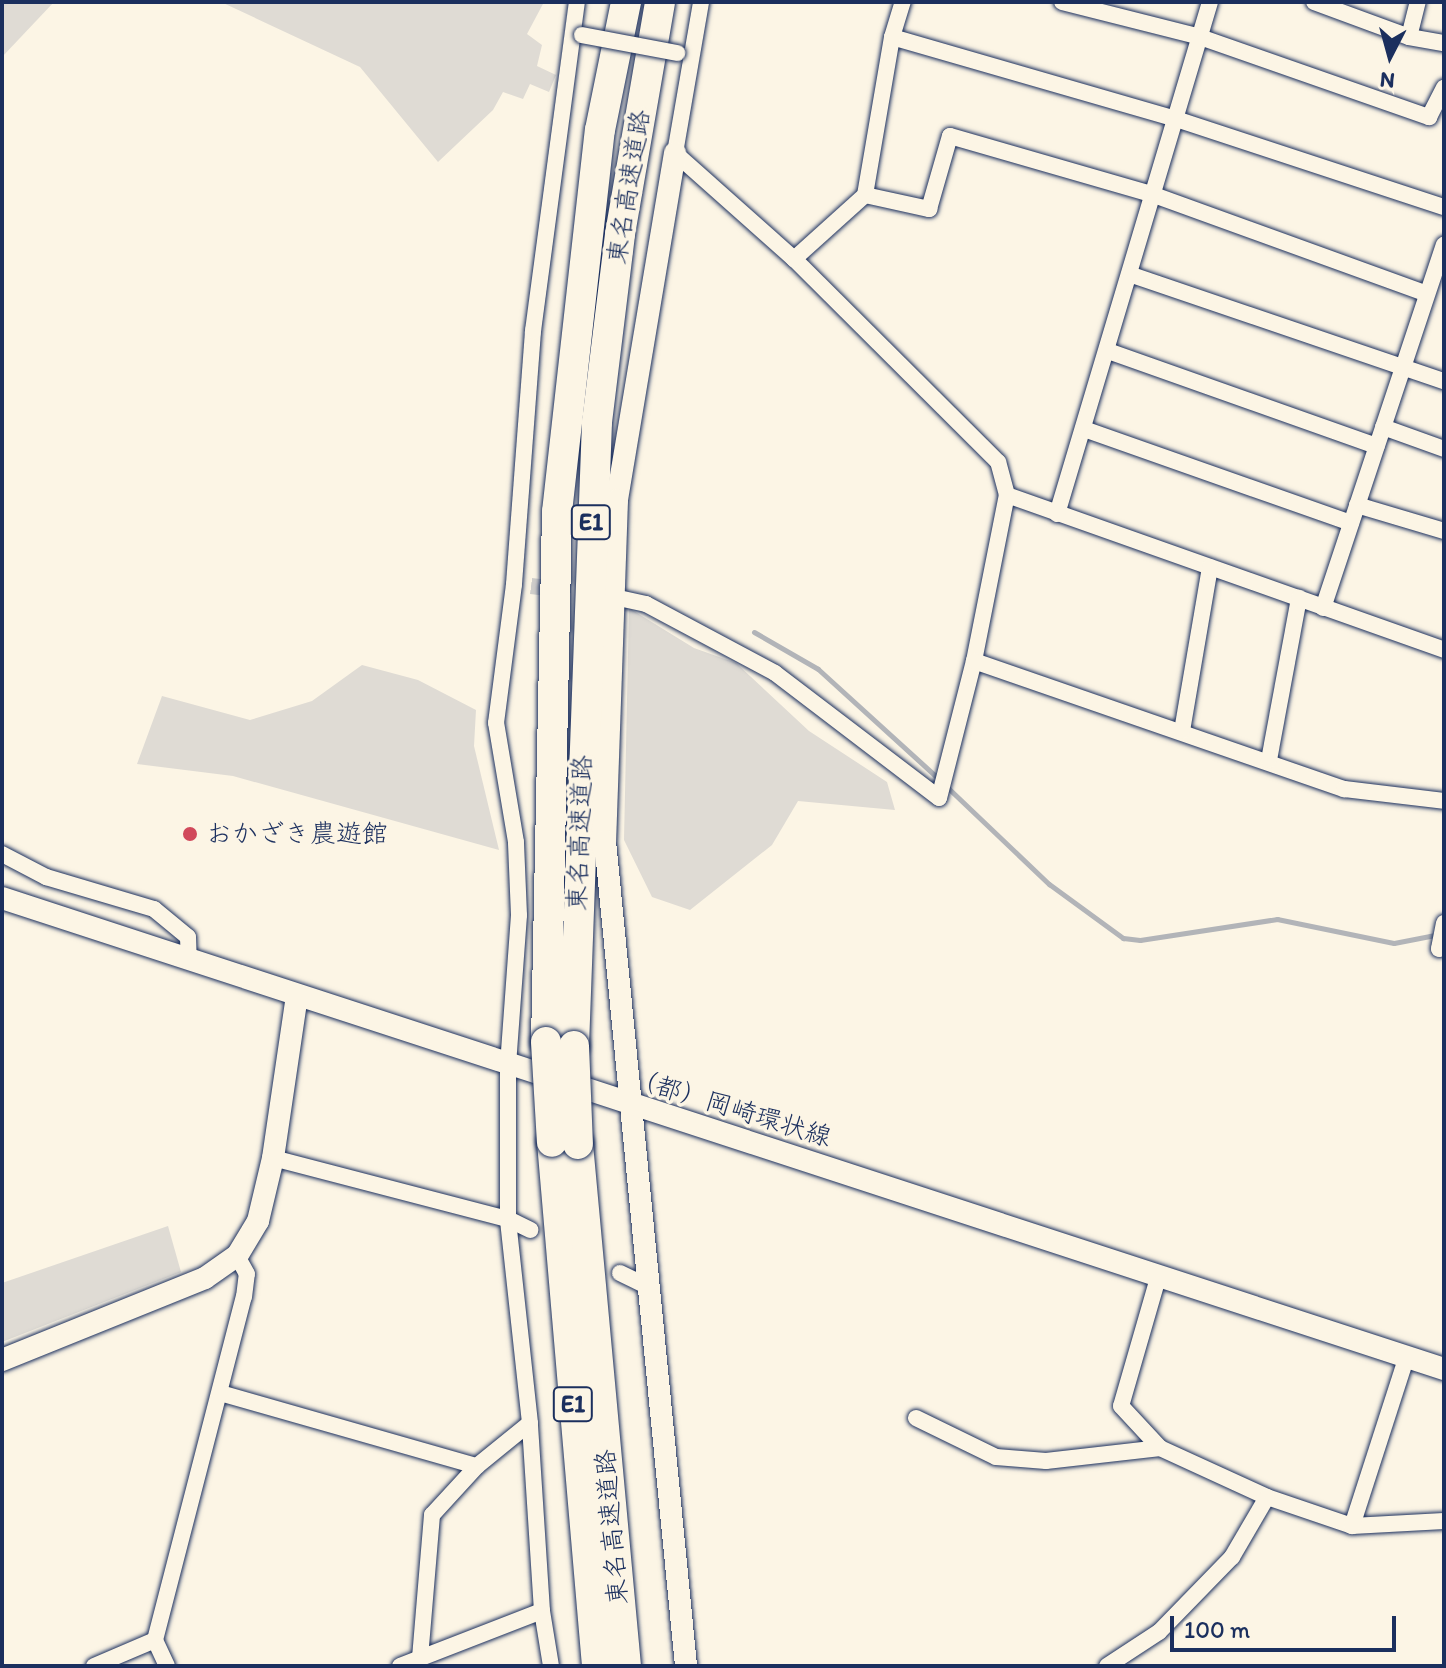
<!DOCTYPE html>
<html>
<head>
<meta charset="utf-8">
<style>
	body { margin:0 }
	#map { position:relative; width:1446px; height:1668px; overflow:hidden; background:#fcf5e5; font-family:Itim,"Klee One",sans-serif }
	div>[style] { position:absolute }
	.green>* { inset:0; background:#dfdbd4 }
	.stream>* { height:5px; margin:-2.5px; padding:0 2.5px; transform-origin:2.5px; border-radius:2.5px; background:#b2b4b8 }
	.street-tunnel>* { height:16px; margin-top:-8px; transform-origin:0; background:repeating-linear-gradient(90deg,#cfcdca 0 16px,transparent 0 24px) }
	.roads { filter:drop-shadow(0 0 2px #1b2f5e) drop-shadow(0 0 2px #1b2f5e) }
	.street>* { height:16px; margin:-8px; padding:0 8px; transform-origin:8px; border-radius:8px; background:#fcf5e5 }
	.secondary>* { height:22px; margin:-11px; padding:0 11px; transform-origin:11px; border-radius:11px; background:#fcf5e5 }
	.highway>* { height:30px; margin:-15px; padding:0 15px; transform-origin:15px; border-radius:15px; background:#fcf5e5 }
	.bridges { filter:drop-shadow(0 0 2px #1b2f5e) drop-shadow(0 0 2px #1b2f5e) }
	.street-bridge>* { height:16px; margin:-8px; padding:0 8px; transform-origin:8px; border-radius:8px; background:#fcf5e5 }
	.highway-bridge>* { height:30px; margin:-15px; padding:0 15px; transform-origin:15px; border-radius:15px; background:#fcf5e5 }
	.dots>* { width:22px; height:22px; translate:-50% -50%; box-sizing:border-box; border:4px solid #fcf5e5; border-radius:50% }
	span { translate:-50% -50%; white-space:nowrap; text-align:center; line-height:1.15; -webkit-text-stroke:7px #fcf5e5; paint-order:stroke }
	.shield-label span { padding:2px 6px; background:#fcf5e5; border:2px solid; border-radius:6px; -webkit-text-stroke-width:0 }
	.shield-label { font-size:24px; color:#1b2f5e; font-weight:700 }
	.street-label { font-size:26px; color:#1b2f5e }
	.poi-label { font-size:26px; color:#1b2f5e }
	.left { translate:0 -50%; text-align:left }
	.frame { position:absolute; inset:0; border:4px solid #1b2f5e; pointer-events:none }
	.north { position:absolute; left:1350px; top:16px; width:80px; height:80px; -webkit-text-stroke:6px #fcf5e5; paint-order:stroke; rotate:186deg; font-size:22px; font-weight:700; line-height:32px; text-align:center; color:#1b2f5e }
	.north::after { content:''; display:block; margin:auto; width:28px; height:36px; background:#1b2f5e; clip-path:polygon(50% 0,100% 100%,50% 72%,0 100%) }
	.scale { position:absolute; left:1170px; top:1616px; width:226px; height:36px; box-sizing:border-box; border:4px solid #1b2f5e; border-top:0; padding-left:10px; font-size:24px; line-height:28px; white-space:nowrap; color:#1b2f5e; -webkit-text-stroke:6px #fcf5e5; paint-order:stroke }
</style>
</head>
<body>
<div id="map">
	<div class="green">
		<div style="clip-path:polygon(2px 2px,54px 2px,2px 57px)"></div>
		<div style="clip-path:polygon(221px 2px,544px 2px,527px 34px,542px 45px,537px 66px,556px 75px,549px 92px,530px 84px,523px 99px,503px 92px,493px 110px,438px 162px,360px 67px)"></div>
		<div style="clip-path:polygon(629px 608px,694px 648px,736px 663px,809px 731px,887px 782px,895px 810px,798px 801px,772px 845px,690px 910px,652px 897px,624px 840px)"></div>
		<div style="clip-path:polygon(362px 665px,418px 680px,476px 710px,474px 746px,499px 850px,233px 776px,137px 764px,162px 696px,250px 720px,312px 701px)"></div>
		<div style="clip-path:polygon(168px 1226px,181px 1272px,2px 1342px,2px 1283px)"></div>
	</div>
	<div class="stream">
		<div style="left:754px;top:632px;width:74px;rotate:30deg"></div>
		<div style="left:818px;top:669px;width:165px;rotate:42.3deg"></div>
		<div style="left:947px;top:787px;width:141px;rotate:43.6deg"></div>
		<div style="left:1049px;top:884px;width:92px;rotate:36.1deg"></div>
		<div style="left:1123px;top:938px;width:17px;rotate:7deg"></div>
		<div style="left:1140px;top:940px;width:139px;rotate:-8.7deg"></div>
		<div style="left:1277px;top:919px;width:119px;rotate:11.6deg"></div>
		<div style="left:1394px;top:943px;width:47px;rotate:-11.1deg"></div>
	</div>
	<div class="street-tunnel">
		<div style="left:531px;top:586px;width:66px;rotate:6.9deg"></div>
	</div>
	<div class="roads">
		<div class="street">
			<div style="left:1062px;top:2px;width:142px;rotate:14.2deg"></div>
			<div style="left:1200px;top:37px;width:243px;rotate:19.3deg"></div>
			<div style="left:1429px;top:117px;width:33px;rotate:-63deg"></div>
			<div style="left:1314px;top:2px;width:101px;rotate:20.2deg"></div>
			<div style="left:1409px;top:37px;width:36px;rotate:10deg"></div>
			<div style="left:892px;top:37px;width:296px;rotate:16.1deg"></div>
			<div style="left:1176px;top:119px;width:282px;rotate:18.2deg"></div>
			<div style="left:1409px;top:37px;width:36px;rotate:-76deg"></div>
			<div style="left:865px;top:195px;width:66px;rotate:12.3deg"></div>
			<div style="left:929px;top:209px;width:76px;rotate:-74deg"></div>
			<div style="left:950px;top:136px;width:212px;rotate:16.1deg"></div>
			<div style="left:1154px;top:195px;width:290px;rotate:19.9deg"></div>
			<div style="left:794px;top:259px;width:96px;rotate:-42deg"></div>
			<div style="left:865px;top:195px;width:160px;rotate:-80.3deg"></div>
			<div style="left:892px;top:37px;width:37px;rotate:-73deg"></div>
			<div style="left:1132px;top:275px;width:330px;rotate:18.8deg"></div>
			<div style="left:1108px;top:351px;width:285px;rotate:19.5deg"></div>
			<div style="left:1383px;top:427px;width:65px;rotate:19.8deg"></div>
			<div style="left:1084px;top:429px;width:283px;rotate:19.4deg"></div>
			<div style="left:1007px;top:495px;width:464px;rotate:19.5deg"></div>
			<div style="left:1357px;top:505px;width:91px;rotate:16.6deg"></div>
			<div style="left:1057px;top:514px;width:534px;rotate:-73.36deg"></div>
			<div style="left:605px;top:595px;width:42px;rotate:12.4deg"></div>
			<div style="left:646px;top:604px;width:146px;rotate:28.1deg"></div>
			<div style="left:775px;top:673px;width:206px;rotate:37.3deg"></div>
			<div style="left:939px;top:798px;width:141px;rotate:-75.7deg"></div>
			<div style="left:974px;top:661px;width:169px;rotate:-78.8deg"></div>
			<div style="left:1007px;top:495px;width:34px;rotate:-105deg"></div>
			<div style="left:998px;top:462px;width:288px;rotate:-135.1deg"></div>
			<div style="left:794px;top:259px;width:159px;rotate:-138.3deg"></div>
			<div style="left:675px;top:153px;width:153px;rotate:-80.2deg"></div>
			<div style="left:1323px;top:608px;width:383px;rotate:-71.6deg"></div>
			<div style="left:974px;top:661px;width:392px;rotate:19.1deg"></div>
			<div style="left:1344px;top:789px;width:101px;rotate:6.8deg"></div>
			<div style="left:1182px;top:731px;width:166px;rotate:-80.3deg"></div>
			<div style="left:1269px;top:760px;width:165px;rotate:-79.5deg"></div>
			<div style="left:2px;top:854px;width:50px;rotate:27.6deg"></div>
			<div style="left:46px;top:877px;width:113px;rotate:16.5deg"></div>
			<div style="left:154px;top:909px;width:44px;rotate:39.5deg"></div>
			<div style="left:188px;top:937px;width:24px;rotate:88deg"></div>
			<div style="left:1444px;top:923px;width:26px;rotate:101deg"></div>
			<div style="left:1439px;top:949px;width:5px;rotate:-22deg"></div>
			<div style="left:273px;top:1158px;width:243px;rotate:14.6deg"></div>
			<div style="left:508px;top:1219px;width:25px;rotate:26deg"></div>
			<div style="left:620px;top:1273px;width:28px;rotate:26deg"></div>
			<div style="left:1158px;top:1278px;width:133px;rotate:106.1deg"></div>
			<div style="left:1121px;top:1406px;width:57px;rotate:47.1deg"></div>
			<div style="left:220px;top:1393px;width:267px;rotate:15.9deg"></div>
			<div style="left:916px;top:1418px;width:89px;rotate:26deg"></div>
			<div style="left:996px;top:1457px;width:50px;rotate:4.6deg"></div>
			<div style="left:1046px;top:1461px;width:115px;rotate:-6.5deg"></div>
			<div style="left:1160px;top:1448px;width:118px;rotate:24.6deg"></div>
			<div style="left:1267px;top:1497px;width:90px;rotate:18.8deg"></div>
			<div style="left:1352px;top:1526px;width:92px;rotate:-3.1deg"></div>
			<div style="left:1352px;top:1526px;width:176px;rotate:-72.1deg"></div>
			<div style="left:420px;top:1658px;width:144px;rotate:-85.2deg"></div>
			<div style="left:432px;top:1515px;width:67px;rotate:-47.4deg"></div>
			<div style="left:477px;top:1466px;width:68px;rotate:-39.1deg"></div>
			<div style="left:94px;top:1666px;width:66px;rotate:-23.1deg"></div>
			<div style="left:167px;top:1666px;width:29px;rotate:-115deg"></div>
			<div style="left:155px;top:1640px;width:354px;rotate:-75.5deg"></div>
			<div style="left:244px;top:1297px;width:23px;rotate:-83deg"></div>
			<div style="left:247px;top:1274px;width:21px;rotate:-119deg"></div>
			<div style="left:400px;top:1666px;width:152px;rotate:-21.2deg"></div>
			<div style="left:551px;top:1666px;width:56px;rotate:-99.3deg"></div>
			<div style="left:542px;top:1611px;width:188px;rotate:-93.7deg"></div>
			<div style="left:530px;top:1423px;width:205px;rotate:-96.2deg"></div>
			<div style="left:508px;top:1219px;width:154px;rotate:-90deg"></div>
			<div style="left:508px;top:1065px;width:150px;rotate:-85.8deg"></div>
			<div style="left:519px;top:915px;width:73px;rotate:-92.4deg"></div>
			<div style="left:516px;top:842px;width:121px;rotate:-99.5deg"></div>
			<div style="left:496px;top:723px;width:140px;rotate:-82.6deg"></div>
			<div style="left:514px;top:584px;width:254px;rotate:-85.7deg"></div>
			<div style="left:533px;top:331px;width:332px;rotate:-82.4deg"></div>
			<div style="left:1107px;top:1666px;width:62px;rotate:-33.2deg"></div>
			<div style="left:1159px;top:1632px;width:105px;rotate:-45.8deg"></div>
			<div style="left:1232px;top:1557px;width:69px;rotate:-59.7deg"></div>
		</div>
		<div class="secondary">
			<div style="left:675px;top:153px;width:352px;rotate:99.5deg"></div>
			<div style="left:617px;top:500px;width:341px;rotate:92deg"></div>
			<div style="left:605px;top:841px;width:829px;rotate:84.39deg"></div>
			<div style="left:2px;top:898px;width:1517px;rotate:18.09deg"></div>
			<div style="left:2px;top:1360px;width:219px;rotate:-22deg"></div>
			<div style="left:205px;top:1278px;width:39px;rotate:-35deg"></div>
			<div style="left:237px;top:1256px;width:41px;rotate:-59deg"></div>
			<div style="left:258px;top:1221px;width:65px;rotate:-76.6deg"></div>
			<div style="left:273px;top:1158px;width:164px;rotate:-81.6deg"></div>
		</div>
		<div class="highway">
			<div style="left:546px;top:1042px;width:530px;rotate:-88.81deg"></div>
			<div style="left:557px;top:512px;width:384px;rotate:-83.6deg"></div>
			<div style="left:600px;top:130px;width:131px;rotate:-78.5deg"></div>
			<div style="left:574px;top:1046px;width:624px;rotate:-87.89deg"></div>
			<div style="left:597px;top:422px;width:189px;rotate:-83deg"></div>
			<div style="left:620px;top:234px;width:235px;rotate:-80.2deg"></div>
			<div style="left:552px;top:1142px;width:526px;rotate:85.09deg"></div>
			<div style="left:578px;top:1144px;width:524px;rotate:84.75deg"></div>
		</div>
	</div>
	<div class="bridges">
		<div class="street-bridge">
			<div style="left:582px;top:35px;width:97px;rotate:10.7deg"></div>
		</div>
		<div class="highway-bridge">
			<div style="left:546px;top:1042px;width:100px;rotate:86.6deg"></div>
			<div style="left:574px;top:1046px;width:98px;rotate:87.7deg"></div>
		</div>
	</div>
	<div class="dots">
		<div style="left:190px;top:834px;background:#d1495b"></div>
	</div>
	<div class="shield-label">
		<span style="left:591px;top:522px">E1</span>
		<span style="left:573px;top:1404px">E1</span>
	</div>
	<div class="street-label">
		<span style="left:629px;top:187px;rotate:-81deg">東名高速道路</span>
		<span style="left:580px;top:833px;rotate:-88deg">東名高速道路</span>
		<span style="left:731px;top:1108px;rotate:17deg">（都）岡崎環状線</span>
		<span style="left:612px;top:1527px;rotate:-95deg">東名高速道路</span>
	</div>
	<div class="poi-label">
		<span class="left" style="left:206px;top:834px">おかざき農遊館</span>
	</div>
	<div class="frame"></div>
	<div class="north">N</div>
	<div class="scale">100 m</div>
</div>
</body>
</html>
